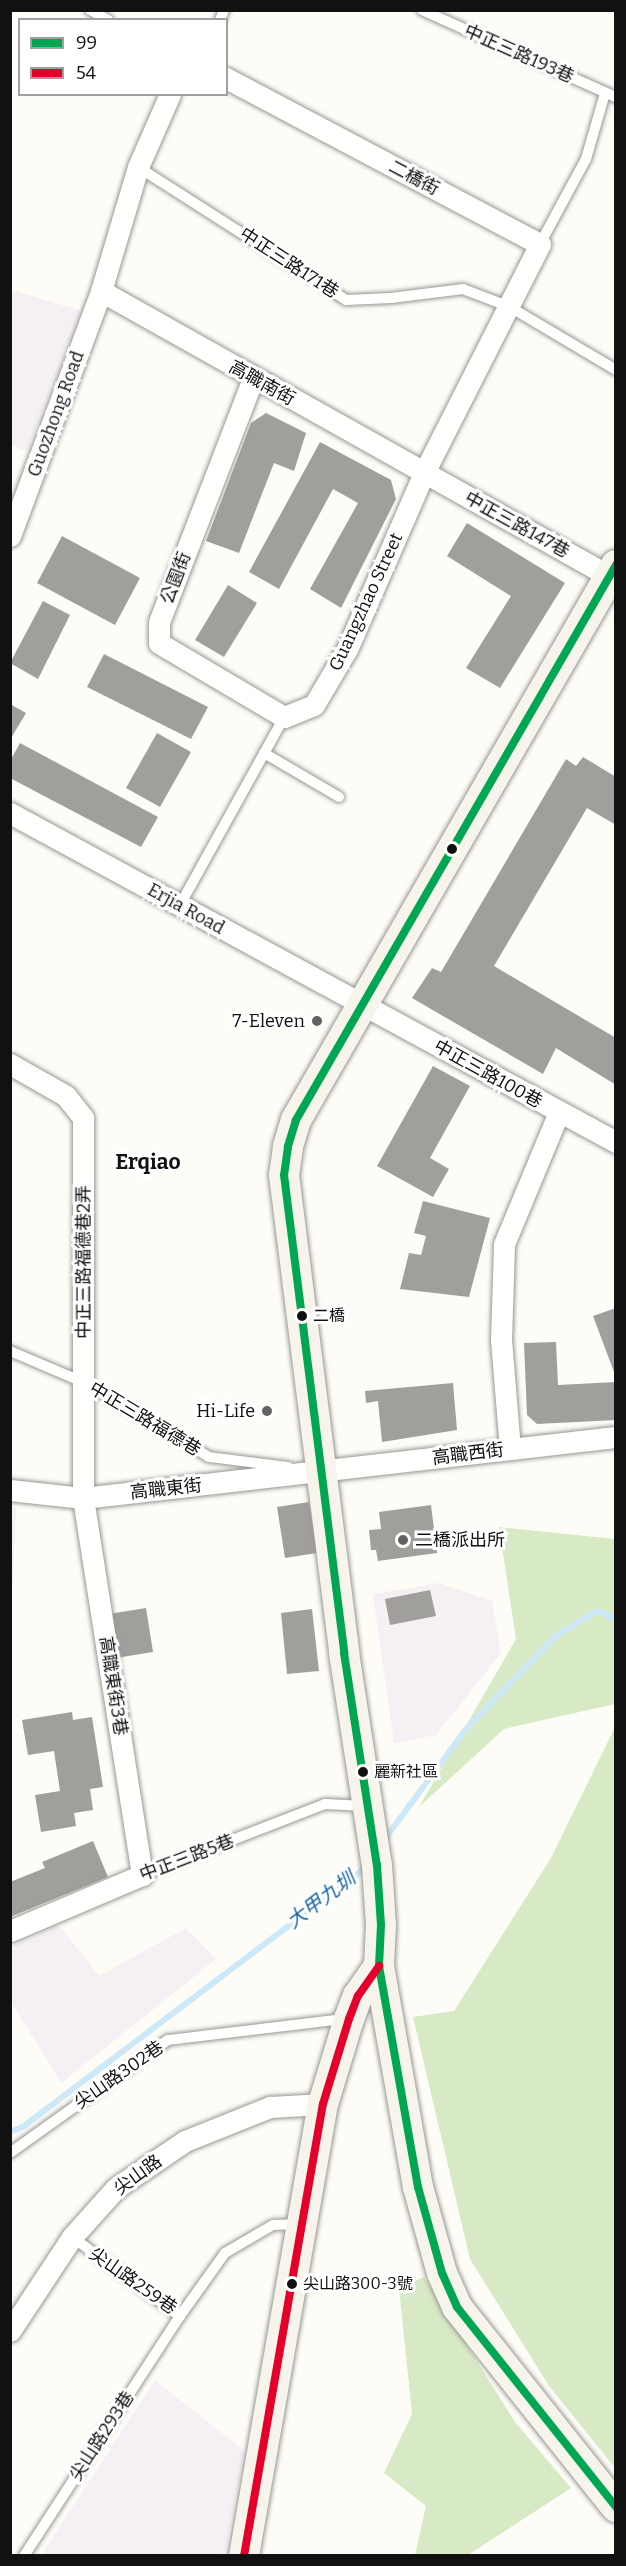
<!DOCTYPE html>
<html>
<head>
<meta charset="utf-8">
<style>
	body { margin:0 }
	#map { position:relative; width:626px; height:2566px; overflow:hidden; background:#fdfcf7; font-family:Bitter,"Noto Sans TC",serif }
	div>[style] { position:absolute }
	.industrial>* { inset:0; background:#f5f0f3 }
	.forest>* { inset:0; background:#d8eac5 }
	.stream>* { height:6px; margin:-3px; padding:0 3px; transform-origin:3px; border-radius:3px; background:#cde8f7 }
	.building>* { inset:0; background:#a19f9c }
	.roads { filter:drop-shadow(0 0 2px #979795) drop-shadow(0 0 2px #979795) }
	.lane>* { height:10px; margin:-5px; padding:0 5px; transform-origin:5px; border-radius:5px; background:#fffffe }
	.street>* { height:21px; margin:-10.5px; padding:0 10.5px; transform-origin:10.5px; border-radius:10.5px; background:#fffffe }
	.secondary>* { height:30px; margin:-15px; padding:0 15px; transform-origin:15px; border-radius:15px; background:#f6f4eb }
	.bus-1>* { height:8px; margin:-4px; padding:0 4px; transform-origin:4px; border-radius:4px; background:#00a651 }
	.bus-2>* { height:8px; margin:-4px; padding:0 4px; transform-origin:4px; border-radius:4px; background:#e4002b }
	.dots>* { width:16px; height:16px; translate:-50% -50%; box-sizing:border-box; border:3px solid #fff; border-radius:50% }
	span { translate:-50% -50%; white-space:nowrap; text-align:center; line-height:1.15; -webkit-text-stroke:6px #fff; paint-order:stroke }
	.bus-label { font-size:16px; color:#111 }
	.left { translate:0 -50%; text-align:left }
	.street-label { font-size:18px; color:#111 }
	.poi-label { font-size:18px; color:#111 }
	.right { translate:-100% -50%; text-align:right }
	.water-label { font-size:20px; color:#1768a6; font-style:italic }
	.quarter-label { font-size:21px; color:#111; font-weight:700 }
	.frame { position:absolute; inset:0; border:12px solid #111; pointer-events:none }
	.legend { position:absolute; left:18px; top:18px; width:210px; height:78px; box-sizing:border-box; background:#fff; border:2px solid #a0a0a0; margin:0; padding:8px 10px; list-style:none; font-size:18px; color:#111 }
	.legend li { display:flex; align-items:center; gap:12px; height:30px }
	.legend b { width:30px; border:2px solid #a0a0a0 }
</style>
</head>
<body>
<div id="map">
	<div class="industrial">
		<div style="clip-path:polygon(11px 290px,82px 311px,27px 451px,11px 445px)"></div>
		<div style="clip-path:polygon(10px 1507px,16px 1507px,13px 1583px,10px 1583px)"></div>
		<div style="clip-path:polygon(439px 1583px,492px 1601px,501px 1653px,436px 1735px,394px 1743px,373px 1594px)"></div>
		<div style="clip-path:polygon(59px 1925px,99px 1976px,186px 1928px,216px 1959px,61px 2083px,10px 2000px,11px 1947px)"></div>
		<div style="clip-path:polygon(155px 2380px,244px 2451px,225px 2555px,41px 2555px)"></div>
	</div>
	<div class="forest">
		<div style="clip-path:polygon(499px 1527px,615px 1539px,615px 1704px,504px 1729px,419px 1807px,516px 1639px)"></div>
		<div style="clip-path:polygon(615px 1727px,616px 2468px,615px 2468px,549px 2386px,470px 2259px,413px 2017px,454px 2011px,551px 1858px)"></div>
		<div style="clip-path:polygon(424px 2277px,515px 2422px,571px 2488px,468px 2555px,415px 2555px,426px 2506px,384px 2473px,412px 2414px,399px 2288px)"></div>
	</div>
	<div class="stream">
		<div style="left:384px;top:1840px;width:138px;rotate:-53.5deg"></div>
		<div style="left:466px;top:1729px;width:131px;rotate:-45.9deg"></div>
		<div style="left:557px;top:1635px;width:47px;rotate:-31deg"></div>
		<div style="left:597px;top:1611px;width:21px;rotate:23deg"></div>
		<div style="left:10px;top:2132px;width:15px;rotate:-23deg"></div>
		<div style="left:24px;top:2126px;width:421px;rotate:-37.1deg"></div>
		<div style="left:360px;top:1872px;width:9px;rotate:-54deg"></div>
	</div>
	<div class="building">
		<div style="clip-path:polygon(266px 413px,306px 433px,294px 471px,274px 463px,239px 553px,206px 541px,251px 423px)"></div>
		<div style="clip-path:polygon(320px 442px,391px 480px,396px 499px,341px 608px,310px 589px,358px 503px,333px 489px,279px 589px,249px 572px)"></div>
		<div style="clip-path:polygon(467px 523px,565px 583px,500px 688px,466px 668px,511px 596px,447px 556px)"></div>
		<div style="clip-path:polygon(62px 536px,140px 578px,115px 625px,37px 583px)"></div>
		<div style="clip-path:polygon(228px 585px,257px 603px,224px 657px,195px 640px)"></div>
		<div style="clip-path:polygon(43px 601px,70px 615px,38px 679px,10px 663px)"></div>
		<div style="clip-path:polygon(104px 654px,208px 707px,191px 739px,87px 687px)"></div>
		<div style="clip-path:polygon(10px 704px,26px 713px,10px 740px)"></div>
		<div style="clip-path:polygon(157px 733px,191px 752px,160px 807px,126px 788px)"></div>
		<div style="clip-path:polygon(20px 743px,158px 817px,141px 847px,10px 778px,10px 761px)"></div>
		<div style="clip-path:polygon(583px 757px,616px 777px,616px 825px,587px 808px,494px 966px,616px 1038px,616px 1085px,556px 1048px,543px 1074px,412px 998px,432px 968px,441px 972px,566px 759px,576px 766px)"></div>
		<div style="clip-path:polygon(433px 1066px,470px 1086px,430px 1158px,449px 1169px,433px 1197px,377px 1166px)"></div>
		<div style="clip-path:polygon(423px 1201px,490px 1218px,469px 1297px,400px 1289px,409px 1253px,421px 1255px,426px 1236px,414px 1233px)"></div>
		<div style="clip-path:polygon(616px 1308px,616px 1371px,614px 1372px,593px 1316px)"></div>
		<div style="clip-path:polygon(556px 1342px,558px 1385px,616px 1382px,616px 1420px,537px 1424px,527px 1415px,524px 1343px)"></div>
		<div style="clip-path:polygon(453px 1383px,457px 1430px,382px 1442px,378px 1401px,366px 1403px,365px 1391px)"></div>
		<div style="clip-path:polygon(309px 1502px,317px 1553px,285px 1558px,277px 1507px)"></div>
		<div style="clip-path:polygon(431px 1505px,437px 1553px,378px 1561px,376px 1550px,371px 1550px,369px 1530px,381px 1529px,379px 1512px)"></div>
		<div style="clip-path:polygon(430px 1590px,436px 1616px,390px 1625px,385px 1599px)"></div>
		<div style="clip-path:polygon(146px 1608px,153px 1652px,116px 1658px,109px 1614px)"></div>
		<div style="clip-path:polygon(312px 1609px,319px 1671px,287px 1674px,281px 1613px)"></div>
		<div style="clip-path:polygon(72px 1712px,73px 1720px,92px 1717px,103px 1787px,90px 1789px,93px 1810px,74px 1813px,76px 1826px,41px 1832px,35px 1795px,60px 1791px,54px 1751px,28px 1755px,22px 1720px)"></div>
		<div style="clip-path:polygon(93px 1841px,108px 1877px,10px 1917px,10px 1882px,45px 1868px,42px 1862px)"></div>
	</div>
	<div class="roads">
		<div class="lane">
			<div style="left:90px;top:10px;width:21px;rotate:29deg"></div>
			<div style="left:422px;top:10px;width:213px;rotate:24.2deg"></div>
			<div style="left:220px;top:20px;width:11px;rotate:-68deg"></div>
			<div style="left:138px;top:167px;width:247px;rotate:32.6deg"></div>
			<div style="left:346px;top:300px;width:45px;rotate:-2.5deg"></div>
			<div style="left:391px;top:298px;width:73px;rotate:-7.1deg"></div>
			<div style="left:463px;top:289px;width:50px;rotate:21deg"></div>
			<div style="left:510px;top:307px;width:123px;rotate:30.7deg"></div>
			<div style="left:540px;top:244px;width:97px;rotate:-61.6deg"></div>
			<div style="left:586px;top:159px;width:69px;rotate:-73.9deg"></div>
			<div style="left:264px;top:753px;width:87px;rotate:30.4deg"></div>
			<div style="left:180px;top:905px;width:215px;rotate:-61deg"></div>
			<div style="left:10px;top:1351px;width:82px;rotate:23.1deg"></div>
			<div style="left:85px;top:1383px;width:144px;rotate:30.8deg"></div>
			<div style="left:209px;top:1457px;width:80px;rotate:7.2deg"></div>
			<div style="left:142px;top:1875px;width:196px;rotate:-21.2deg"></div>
			<div style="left:325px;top:1804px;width:40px;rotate:2.9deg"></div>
			<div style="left:10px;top:2153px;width:194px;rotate:-35.6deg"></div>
			<div style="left:168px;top:2040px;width:178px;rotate:-6.8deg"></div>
			<div style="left:72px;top:2237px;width:134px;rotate:36.2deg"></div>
			<div style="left:180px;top:2316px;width:77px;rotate:-54.5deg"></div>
			<div style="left:225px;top:2253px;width:56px;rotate:-30.3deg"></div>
			<div style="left:273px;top:2225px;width:26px;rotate:-2deg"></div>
			<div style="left:24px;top:2556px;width:286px;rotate:-57deg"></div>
		</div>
		<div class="street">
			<div style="left:226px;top:78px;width:355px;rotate:27.9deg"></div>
			<div style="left:540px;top:244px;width:257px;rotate:116.9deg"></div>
			<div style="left:424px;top:473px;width:192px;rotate:113.6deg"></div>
			<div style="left:347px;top:649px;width:65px;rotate:120.5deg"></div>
			<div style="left:314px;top:705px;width:32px;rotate:158deg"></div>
			<div style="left:284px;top:717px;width:145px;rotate:-149.4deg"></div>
			<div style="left:159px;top:643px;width:21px;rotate:-90deg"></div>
			<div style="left:159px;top:622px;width:261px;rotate:-68.9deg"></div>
			<div style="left:101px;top:291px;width:582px;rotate:29.29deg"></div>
			<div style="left:10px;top:536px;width:261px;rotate:-69.6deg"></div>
			<div style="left:101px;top:291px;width:129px;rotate:-73.4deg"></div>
			<div style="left:138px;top:167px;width:80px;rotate:-66.3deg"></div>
			<div style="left:10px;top:813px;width:690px;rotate:28.5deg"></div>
			<div style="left:10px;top:1064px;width:64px;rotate:29.7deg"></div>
			<div style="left:66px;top:1096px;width:28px;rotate:52deg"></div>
			<div style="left:83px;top:1118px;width:380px;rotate:90deg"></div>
			<div style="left:83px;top:1498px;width:382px;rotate:81.1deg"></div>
			<div style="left:142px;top:1875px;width:143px;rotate:157deg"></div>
			<div style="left:510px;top:1449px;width:109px;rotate:-94.7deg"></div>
			<div style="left:501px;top:1340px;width:96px;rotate:-88.2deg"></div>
			<div style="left:504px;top:1244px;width:143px;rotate:-67.4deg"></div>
			<div style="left:10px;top:1490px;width:73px;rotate:6.3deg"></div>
			<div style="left:83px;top:1498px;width:536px;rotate:-6.53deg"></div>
			<div style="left:10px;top:2331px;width:113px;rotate:-56.6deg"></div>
			<div style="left:72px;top:2237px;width:66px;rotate:-48.1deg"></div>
			<div style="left:116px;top:2188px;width:83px;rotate:-34.3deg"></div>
			<div style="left:185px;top:2141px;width:92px;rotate:-21.8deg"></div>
			<div style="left:270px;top:2107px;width:53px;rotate:-3.2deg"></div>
		</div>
		<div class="secondary">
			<div style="left:616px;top:565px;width:641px;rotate:119.97deg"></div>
			<div style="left:296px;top:1120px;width:28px;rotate:107deg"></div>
			<div style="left:288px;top:1147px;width:28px;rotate:98deg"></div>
			<div style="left:284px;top:1175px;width:482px;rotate:82.8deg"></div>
			<div style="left:344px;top:1653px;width:215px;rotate:81.2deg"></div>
			<div style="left:377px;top:1865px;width:60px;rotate:86.2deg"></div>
			<div style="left:381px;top:1925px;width:41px;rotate:92.8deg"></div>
			<div style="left:379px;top:1966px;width:224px;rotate:80deg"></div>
			<div style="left:418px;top:2187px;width:89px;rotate:74.4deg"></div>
			<div style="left:442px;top:2273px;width:37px;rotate:66deg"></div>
			<div style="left:457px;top:2307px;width:256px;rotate:51.5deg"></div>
			<div style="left:244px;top:2556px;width:459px;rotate:-80.1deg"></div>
			<div style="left:323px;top:2104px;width:89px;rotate:-73deg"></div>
			<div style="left:349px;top:2019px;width:25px;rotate:-69deg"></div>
			<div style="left:358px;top:1996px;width:37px;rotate:-55deg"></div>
		</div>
	</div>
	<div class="bus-1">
		<div style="left:616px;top:565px;width:641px;rotate:119.97deg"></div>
		<div style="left:296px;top:1120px;width:28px;rotate:107deg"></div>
		<div style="left:288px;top:1147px;width:28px;rotate:98deg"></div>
		<div style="left:284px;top:1175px;width:482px;rotate:82.8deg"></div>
		<div style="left:344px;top:1653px;width:215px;rotate:81.2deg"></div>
		<div style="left:377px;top:1865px;width:60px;rotate:86.2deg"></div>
		<div style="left:381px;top:1925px;width:41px;rotate:92.8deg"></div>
		<div style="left:379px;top:1966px;width:224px;rotate:80deg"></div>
		<div style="left:418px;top:2187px;width:89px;rotate:74.4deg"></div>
		<div style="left:442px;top:2273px;width:37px;rotate:66deg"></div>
		<div style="left:457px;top:2307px;width:256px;rotate:51.5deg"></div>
	</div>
	<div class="bus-2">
		<div style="left:244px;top:2556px;width:459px;rotate:-80.1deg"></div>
		<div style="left:323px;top:2104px;width:89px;rotate:-73deg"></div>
		<div style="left:349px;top:2019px;width:25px;rotate:-69deg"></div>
		<div style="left:358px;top:1996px;width:37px;rotate:-55deg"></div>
	</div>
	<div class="dots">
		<div style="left:452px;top:849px;background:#111"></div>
		<div style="left:317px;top:1021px;background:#646362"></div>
		<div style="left:302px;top:1316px;background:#111"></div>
		<div style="left:267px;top:1411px;background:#646362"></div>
		<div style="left:403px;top:1540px;background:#646362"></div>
		<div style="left:363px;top:1772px;background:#111"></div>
		<div style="left:292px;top:2284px;background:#111"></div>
	</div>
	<div class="bus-label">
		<span class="left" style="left:313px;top:1316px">二橋</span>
		<span class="left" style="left:374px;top:1772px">麗新社區</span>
		<span class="left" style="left:303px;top:2284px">尖山路300-3號</span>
	</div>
	<div class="street-label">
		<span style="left:519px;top:54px;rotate:24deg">中正三路193巷</span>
		<span style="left:414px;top:178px;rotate:28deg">二橋街</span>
		<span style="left:289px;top:263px;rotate:33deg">中正三路171巷</span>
		<span style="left:262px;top:383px;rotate:29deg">高職南街</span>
		<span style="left:56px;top:414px;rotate:-70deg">Guozhong Road</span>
		<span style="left:517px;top:525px;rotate:29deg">中正三路147巷</span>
		<span style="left:176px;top:578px;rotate:-69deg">公園街</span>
		<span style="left:366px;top:602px;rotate:-65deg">Guangzhao Street</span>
		<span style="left:186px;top:909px;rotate:29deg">Erjia Road</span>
		<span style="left:488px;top:1074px;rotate:29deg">中正三路100巷</span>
		<span style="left:84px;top:1262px;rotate:-90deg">中正三路福德巷2弄</span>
		<span style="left:145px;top:1419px;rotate:31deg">中正三路福德巷</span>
		<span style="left:468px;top:1454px;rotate:-7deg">高職西街</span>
		<span style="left:166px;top:1489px;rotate:-6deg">高職東街</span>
		<span style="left:113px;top:1686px;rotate:81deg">高職東街3巷</span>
		<span style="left:187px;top:1858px;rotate:-21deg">中正三路5巷</span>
		<span style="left:119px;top:2075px;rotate:-35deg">尖山路302巷</span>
		<span style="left:138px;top:2175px;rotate:-36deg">尖山路</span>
		<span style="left:133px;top:2281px;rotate:35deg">尖山路259巷</span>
		<span style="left:102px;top:2436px;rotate:-57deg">尖山路293巷</span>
	</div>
	<div class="poi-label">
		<span class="right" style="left:305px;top:1021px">7-Eleven</span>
		<span class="right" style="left:255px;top:1411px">Hi-Life</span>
		<span class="left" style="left:415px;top:1540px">二橋派出所</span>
	</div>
	<div class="water-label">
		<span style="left:321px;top:1900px;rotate:-37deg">大甲九圳</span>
	</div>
	<div class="quarter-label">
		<span style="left:148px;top:1162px">Erqiao</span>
	</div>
	<div class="frame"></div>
	<ul class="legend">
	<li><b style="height:8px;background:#00a651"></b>99</li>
	<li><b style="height:8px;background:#e4002b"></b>54</li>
	</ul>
</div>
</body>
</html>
